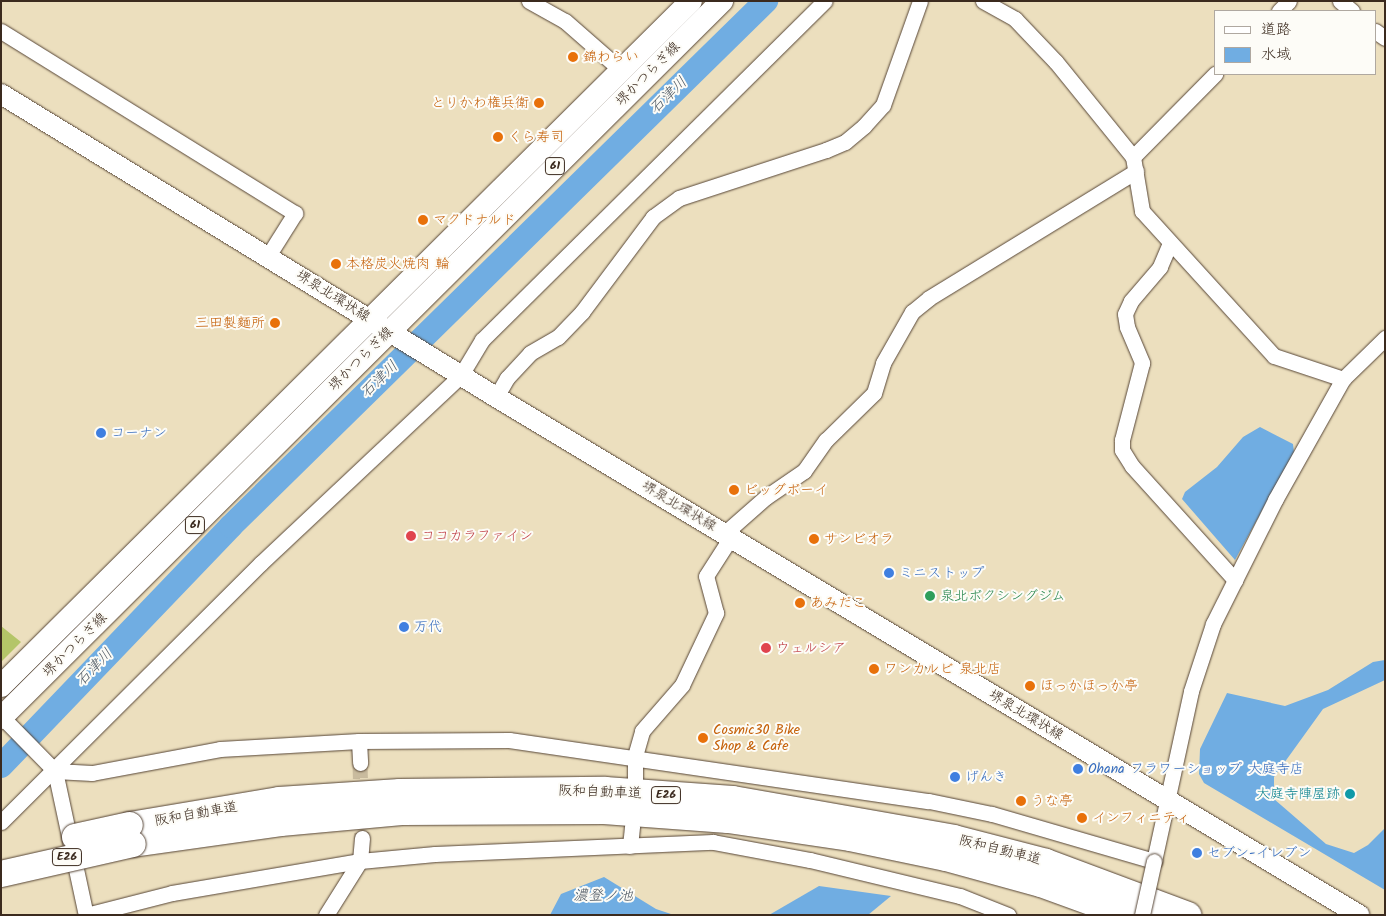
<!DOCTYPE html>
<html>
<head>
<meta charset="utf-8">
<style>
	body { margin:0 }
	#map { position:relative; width:1386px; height:916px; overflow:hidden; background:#ecdfbe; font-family:Kalam,"Klee One",sans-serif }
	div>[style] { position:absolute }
	.green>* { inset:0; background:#b4c568 }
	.water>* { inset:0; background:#70ade2 }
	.river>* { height:24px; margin:-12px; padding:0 12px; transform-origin:12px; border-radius:12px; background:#70ade2 }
	.minor-tunnel>* { height:15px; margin-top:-7.5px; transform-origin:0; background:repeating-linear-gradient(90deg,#c9bb9e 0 15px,transparent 0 23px) }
	.roads { filter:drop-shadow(0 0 1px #564536) drop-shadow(0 0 1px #564536) }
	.minor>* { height:15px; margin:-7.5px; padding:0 7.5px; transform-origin:7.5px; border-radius:7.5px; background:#fff }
	.secondary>* { height:20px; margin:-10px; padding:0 10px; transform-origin:10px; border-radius:10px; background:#fff }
	.primary>* { height:22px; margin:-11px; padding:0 11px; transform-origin:11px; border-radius:11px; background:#fff }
	.motorway>* { height:26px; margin:-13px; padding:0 13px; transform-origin:13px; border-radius:13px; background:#fff }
	.bridges { filter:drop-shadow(0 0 1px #564536) drop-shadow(0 0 1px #564536) }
	.minor-bridge>* { height:15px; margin:-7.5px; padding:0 7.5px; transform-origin:7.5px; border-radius:7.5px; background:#fff }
	.motorway-bridge>* { height:26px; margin:-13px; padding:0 13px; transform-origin:13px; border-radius:13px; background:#fff }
	.dots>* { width:14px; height:14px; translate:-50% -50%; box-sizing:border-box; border:2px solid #fdfcf7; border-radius:50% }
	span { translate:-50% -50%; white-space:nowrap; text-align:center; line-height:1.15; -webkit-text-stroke:4px #fdfcf7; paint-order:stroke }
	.shield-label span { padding:1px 4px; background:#fdfcf7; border:1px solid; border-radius:4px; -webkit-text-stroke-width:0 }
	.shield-label { font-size:12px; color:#3b2a1e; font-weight:700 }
	.food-label { font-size:14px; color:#c56008 }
	.left { translate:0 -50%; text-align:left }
	.right { translate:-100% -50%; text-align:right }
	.street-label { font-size:14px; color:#3b2a1e }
	.shop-label { font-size:14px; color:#366cbe }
	.health-label { font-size:14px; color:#be3a42 }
	.leisure-label { font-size:14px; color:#27864d }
	.culture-label { font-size:14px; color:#0d838f }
	.water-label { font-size:15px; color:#4e5863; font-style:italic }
	.frame { position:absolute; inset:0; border:2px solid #3b2a1e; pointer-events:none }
	.legend { position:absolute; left:1214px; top:10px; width:162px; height:65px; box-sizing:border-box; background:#fdfcf7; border:1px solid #afa8a0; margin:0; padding:6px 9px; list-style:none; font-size:15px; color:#3b2a1e }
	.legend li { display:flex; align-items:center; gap:10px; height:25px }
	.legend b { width:25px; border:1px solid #afa8a0 }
</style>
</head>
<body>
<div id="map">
	<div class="green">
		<div style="clip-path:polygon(1px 626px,21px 642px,1px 662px)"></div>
	</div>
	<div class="water">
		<div style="clip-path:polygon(1260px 427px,1293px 444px,1294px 452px,1235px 560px,1182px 499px,1185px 492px,1217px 467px,1243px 437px)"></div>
		<div style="clip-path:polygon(1385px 660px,1385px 680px,1323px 709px,1274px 777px,1274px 799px,1326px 844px,1354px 853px,1368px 845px,1385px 828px,1385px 890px,1204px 783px,1199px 774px,1200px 749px,1227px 693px,1285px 706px,1328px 690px,1373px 662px)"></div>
		<div style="clip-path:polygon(604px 877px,656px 909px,674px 915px,550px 915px,561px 894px)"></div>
		<div style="clip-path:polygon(819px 886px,891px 896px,868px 915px,769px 915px)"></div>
	</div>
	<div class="river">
		<div style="left:1px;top:766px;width:332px;rotate:-46.2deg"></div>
		<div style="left:231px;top:526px;width:750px;rotate:-44.46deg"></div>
	</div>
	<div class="minor-tunnel">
		<div style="left:360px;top:763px;width:75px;rotate:88.5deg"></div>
	</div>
	<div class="roads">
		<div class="minor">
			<div style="left:529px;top:1px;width:41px;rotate:29.1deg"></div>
			<div style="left:565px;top:21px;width:74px;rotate:41.2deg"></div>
			<div style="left:983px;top:1px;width:37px;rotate:29deg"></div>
			<div style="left:1015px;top:19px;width:59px;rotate:46.4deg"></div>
			<div style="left:1056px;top:62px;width:122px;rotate:51deg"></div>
			<div style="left:1133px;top:157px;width:55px;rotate:80.5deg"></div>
			<div style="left:1142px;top:211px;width:196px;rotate:47.7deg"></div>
			<div style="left:1274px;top:356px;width:73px;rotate:18.4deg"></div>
			<div style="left:1340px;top:1px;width:16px;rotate:40deg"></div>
			<div style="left:1279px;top:11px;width:14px;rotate:-45deg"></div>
			<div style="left:1px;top:31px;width:346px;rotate:31.8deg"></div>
			<div style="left:295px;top:213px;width:51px;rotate:122.1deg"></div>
			<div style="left:1375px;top:31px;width:12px;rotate:35deg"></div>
			<div style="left:1133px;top:157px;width:117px;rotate:-45.3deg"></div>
			<div style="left:1170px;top:243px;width:26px;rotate:113deg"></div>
			<div style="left:1160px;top:267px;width:45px;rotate:130.5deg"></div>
			<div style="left:1131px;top:301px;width:14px;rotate:115deg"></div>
			<div style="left:1125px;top:314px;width:13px;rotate:81deg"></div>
			<div style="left:1127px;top:327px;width:39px;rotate:67deg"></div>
			<div style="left:1142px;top:363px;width:80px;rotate:104.6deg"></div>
			<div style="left:1122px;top:440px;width:10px;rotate:90deg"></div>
			<div style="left:1122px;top:450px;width:19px;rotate:58deg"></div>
			<div style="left:1132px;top:466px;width:154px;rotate:47.9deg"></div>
			<div style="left:496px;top:397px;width:22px;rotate:-60deg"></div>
			<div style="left:507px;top:378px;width:34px;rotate:-47deg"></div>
			<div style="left:530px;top:353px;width:32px;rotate:-30deg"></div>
			<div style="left:558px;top:337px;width:35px;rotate:-46deg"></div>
			<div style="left:582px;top:312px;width:119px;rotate:-53.2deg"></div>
			<div style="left:653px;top:217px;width:32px;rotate:-36deg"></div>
			<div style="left:679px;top:198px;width:155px;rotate:-18.1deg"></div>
			<div style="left:826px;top:150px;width:21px;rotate:-23deg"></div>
			<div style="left:845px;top:142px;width:25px;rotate:-40deg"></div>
			<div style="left:864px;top:126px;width:28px;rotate:-48deg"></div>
			<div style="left:883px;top:105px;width:110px;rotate:-70.4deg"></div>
			<div style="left:725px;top:533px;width:55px;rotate:-41.3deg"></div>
			<div style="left:766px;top:497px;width:46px;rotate:-34.4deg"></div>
			<div style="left:804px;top:471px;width:38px;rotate:-55deg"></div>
			<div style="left:826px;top:440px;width:67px;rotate:-44.4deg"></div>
			<div style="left:874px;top:393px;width:31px;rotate:-73deg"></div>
			<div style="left:883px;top:363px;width:59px;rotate:-60.4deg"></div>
			<div style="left:912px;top:312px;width:22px;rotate:-39deg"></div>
			<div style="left:929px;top:298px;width:243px;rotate:-31.5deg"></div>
			<div style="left:1px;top:716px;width:77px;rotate:45.5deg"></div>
			<div style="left:55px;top:771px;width:147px;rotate:77.9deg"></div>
			<div style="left:359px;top:741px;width:22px;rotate:87deg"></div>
			<div style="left:55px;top:771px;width:37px;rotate:3deg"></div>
			<div style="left:92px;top:773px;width:130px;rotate:-10.6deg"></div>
			<div style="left:220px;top:749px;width:139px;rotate:-3.3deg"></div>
			<div style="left:359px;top:741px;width:150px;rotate:-0.4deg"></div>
			<div style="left:509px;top:740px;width:424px;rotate:8.3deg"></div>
			<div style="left:929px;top:801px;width:64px;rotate:11.7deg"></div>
			<div style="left:992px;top:814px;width:169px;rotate:16.2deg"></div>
			<div style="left:1154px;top:861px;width:174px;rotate:-77.7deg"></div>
			<div style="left:1191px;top:691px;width:71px;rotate:-71.8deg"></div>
			<div style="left:1213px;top:624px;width:139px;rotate:-63.4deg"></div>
			<div style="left:1275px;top:500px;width:139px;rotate:-60.7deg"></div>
			<div style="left:1343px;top:379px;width:59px;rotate:-44.3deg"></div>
			<div style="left:635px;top:779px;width:23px;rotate:-90deg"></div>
			<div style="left:635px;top:756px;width:26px;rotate:-74deg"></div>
			<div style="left:642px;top:731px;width:61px;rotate:-49deg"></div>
			<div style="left:682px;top:685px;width:80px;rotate:-64.7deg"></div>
			<div style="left:716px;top:613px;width:38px;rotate:-105deg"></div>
			<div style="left:706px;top:576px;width:46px;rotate:-57.3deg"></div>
			<div style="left:1px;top:822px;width:367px;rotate:-44.9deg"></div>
			<div style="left:261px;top:563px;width:274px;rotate:-43.2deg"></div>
			<div style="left:461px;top:375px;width:41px;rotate:-59deg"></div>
			<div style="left:482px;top:340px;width:482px;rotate:-44.7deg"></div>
			<div style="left:630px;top:846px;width:20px;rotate:-84deg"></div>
			<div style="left:86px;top:915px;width:89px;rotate:-14.3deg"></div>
			<div style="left:172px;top:893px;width:191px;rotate:-9.7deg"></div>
			<div style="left:360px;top:861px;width:75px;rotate:-5.3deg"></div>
			<div style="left:435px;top:854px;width:278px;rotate:-2.5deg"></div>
			<div style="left:713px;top:842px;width:99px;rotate:10.5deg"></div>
			<div style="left:810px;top:860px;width:154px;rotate:13.5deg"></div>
			<div style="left:960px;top:896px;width:52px;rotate:21.6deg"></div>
			<div style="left:326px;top:915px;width:64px;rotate:-57.8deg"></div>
			<div style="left:360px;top:861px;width:23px;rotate:-85deg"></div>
		</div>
		<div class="secondary">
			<div style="left:1px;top:94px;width:580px;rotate:31.47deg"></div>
			<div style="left:496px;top:397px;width:1007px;rotate:30.97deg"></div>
		</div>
		<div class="primary">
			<div style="left:1px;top:686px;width:972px;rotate:-44.79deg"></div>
			<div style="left:1px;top:718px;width:1017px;rotate:-44.84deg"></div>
		</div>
		<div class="motorway">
			<div style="left:130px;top:825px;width:151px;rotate:-9.5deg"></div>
			<div style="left:279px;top:800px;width:121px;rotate:-3.8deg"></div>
			<div style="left:400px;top:792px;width:205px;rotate:-0.6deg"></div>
			<div style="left:605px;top:790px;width:128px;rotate:4deg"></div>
			<div style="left:733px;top:799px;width:224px;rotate:10deg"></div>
			<div style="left:954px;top:838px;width:95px;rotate:14.6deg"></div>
			<div style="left:1046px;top:862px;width:152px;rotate:20.5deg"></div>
			<div style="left:133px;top:844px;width:149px;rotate:-8.1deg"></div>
			<div style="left:281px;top:823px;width:121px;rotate:-5.2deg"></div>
			<div style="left:402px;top:812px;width:202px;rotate:-0.3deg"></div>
			<div style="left:604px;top:811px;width:124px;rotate:4.2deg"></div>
			<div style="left:728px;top:820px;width:123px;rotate:8.4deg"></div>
			<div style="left:850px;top:838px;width:98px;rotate:11.8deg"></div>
			<div style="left:946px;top:858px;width:98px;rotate:15.3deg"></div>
			<div style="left:1041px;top:884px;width:90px;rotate:20deg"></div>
		</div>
	</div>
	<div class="bridges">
		<div class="minor-bridge">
			<div style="left:1142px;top:915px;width:55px;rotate:-77.5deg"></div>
		</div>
		<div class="motorway-bridge">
			<div style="left:75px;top:837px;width:56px;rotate:-12.3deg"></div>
			<div style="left:1px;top:874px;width:135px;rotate:-12.8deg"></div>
		</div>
	</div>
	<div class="dots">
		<div style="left:573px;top:57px;background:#e8710a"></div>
		<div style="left:539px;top:103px;background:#e8710a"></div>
		<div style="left:498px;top:137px;background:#e8710a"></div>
		<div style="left:423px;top:220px;background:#e8710a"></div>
		<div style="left:336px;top:264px;background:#e8710a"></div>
		<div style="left:275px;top:323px;background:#e8710a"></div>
		<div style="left:101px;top:433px;background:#3f7fe0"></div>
		<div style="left:734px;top:490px;background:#e8710a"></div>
		<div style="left:411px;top:536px;background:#e0444e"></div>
		<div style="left:814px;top:539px;background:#e8710a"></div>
		<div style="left:889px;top:573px;background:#3f7fe0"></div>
		<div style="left:930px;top:596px;background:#2e9e5b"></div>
		<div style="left:800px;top:603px;background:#e8710a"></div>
		<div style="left:404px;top:627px;background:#3f7fe0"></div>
		<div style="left:766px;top:648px;background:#e0444e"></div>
		<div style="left:874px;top:669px;background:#e8710a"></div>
		<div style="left:1030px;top:686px;background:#e8710a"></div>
		<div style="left:703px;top:738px;background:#e8710a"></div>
		<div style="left:1078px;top:769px;background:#3f7fe0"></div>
		<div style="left:955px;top:777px;background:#3f7fe0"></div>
		<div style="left:1350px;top:794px;background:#0f9aa8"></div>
		<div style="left:1021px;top:801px;background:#e8710a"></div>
		<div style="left:1082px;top:818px;background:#e8710a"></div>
		<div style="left:1197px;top:853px;background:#3f7fe0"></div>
	</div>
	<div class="shield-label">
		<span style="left:555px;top:166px">61</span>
		<span style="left:195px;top:525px">61</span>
		<span style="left:666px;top:795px">E26</span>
		<span style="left:67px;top:857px">E26</span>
	</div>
	<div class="food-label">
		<span class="left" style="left:583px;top:57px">錦わらい</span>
		<span class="right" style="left:529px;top:103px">とりかわ権兵衛</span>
		<span class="left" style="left:508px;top:137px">くら寿司</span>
		<span class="left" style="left:433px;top:220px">マクドナルド</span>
		<span class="left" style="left:346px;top:264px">本格炭火焼肉 輪</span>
		<span class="right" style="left:265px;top:323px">三田製麵所</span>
		<span class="left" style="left:744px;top:490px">ビッグボーイ</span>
		<span class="left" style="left:824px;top:539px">サンビオラ</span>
		<span class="left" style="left:810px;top:603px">あみだこ</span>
		<span class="left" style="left:884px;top:669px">ワンカルビ 泉北店</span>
		<span class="left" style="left:1040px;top:686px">ほっかほっか亭</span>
		<span class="left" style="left:713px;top:738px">Cosmic30 Bike<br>Shop &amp; Cafe</span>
		<span class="left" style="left:1031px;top:801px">うな亭</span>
		<span class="left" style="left:1092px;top:818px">インフィニティ</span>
	</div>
	<div class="street-label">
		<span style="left:648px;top:74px;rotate:-45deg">堺かつらぎ線</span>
		<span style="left:333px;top:296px;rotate:32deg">堺泉北環状線</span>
		<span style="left:361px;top:359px;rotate:-45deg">堺かつらぎ線</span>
		<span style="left:679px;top:506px;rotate:31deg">堺泉北環状線</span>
		<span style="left:75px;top:645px;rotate:-45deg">堺かつらぎ線</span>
		<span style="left:1026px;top:715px;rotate:31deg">堺泉北環状線</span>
		<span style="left:600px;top:792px;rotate:2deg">阪和自動車道</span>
		<span style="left:196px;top:814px;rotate:-10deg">阪和自動車道</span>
		<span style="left:1000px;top:850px;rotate:14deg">阪和自動車道</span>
	</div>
	<div class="shop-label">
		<span class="left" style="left:111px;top:433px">コーナン</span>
		<span class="left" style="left:899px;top:573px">ミニストップ</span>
		<span class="left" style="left:414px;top:627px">万代</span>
		<span class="left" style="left:1088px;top:769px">Ohana フラワーショップ 大庭寺店</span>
		<span class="left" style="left:965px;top:777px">げんき</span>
		<span class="left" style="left:1207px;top:853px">セブン-イレブン</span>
	</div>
	<div class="health-label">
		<span class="left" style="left:421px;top:536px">ココカラファイン</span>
		<span class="left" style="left:776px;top:648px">ウェルシア</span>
	</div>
	<div class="leisure-label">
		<span class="left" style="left:940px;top:596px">泉北ボクシングジム</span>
	</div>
	<div class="culture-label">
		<span class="right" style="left:1340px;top:794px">大庭寺陣屋跡</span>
	</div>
	<div class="water-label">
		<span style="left:669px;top:96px;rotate:-44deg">石津川</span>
		<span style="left:380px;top:380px;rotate:-44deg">石津川</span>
		<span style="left:95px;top:668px;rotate:-46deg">石津川</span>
		<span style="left:603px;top:897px">濃登ノ池</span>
	</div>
	<div class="frame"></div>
	<ul class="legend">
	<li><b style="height:6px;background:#fff"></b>道路</li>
	<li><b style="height:14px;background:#70ade2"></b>水域</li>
	</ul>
</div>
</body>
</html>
